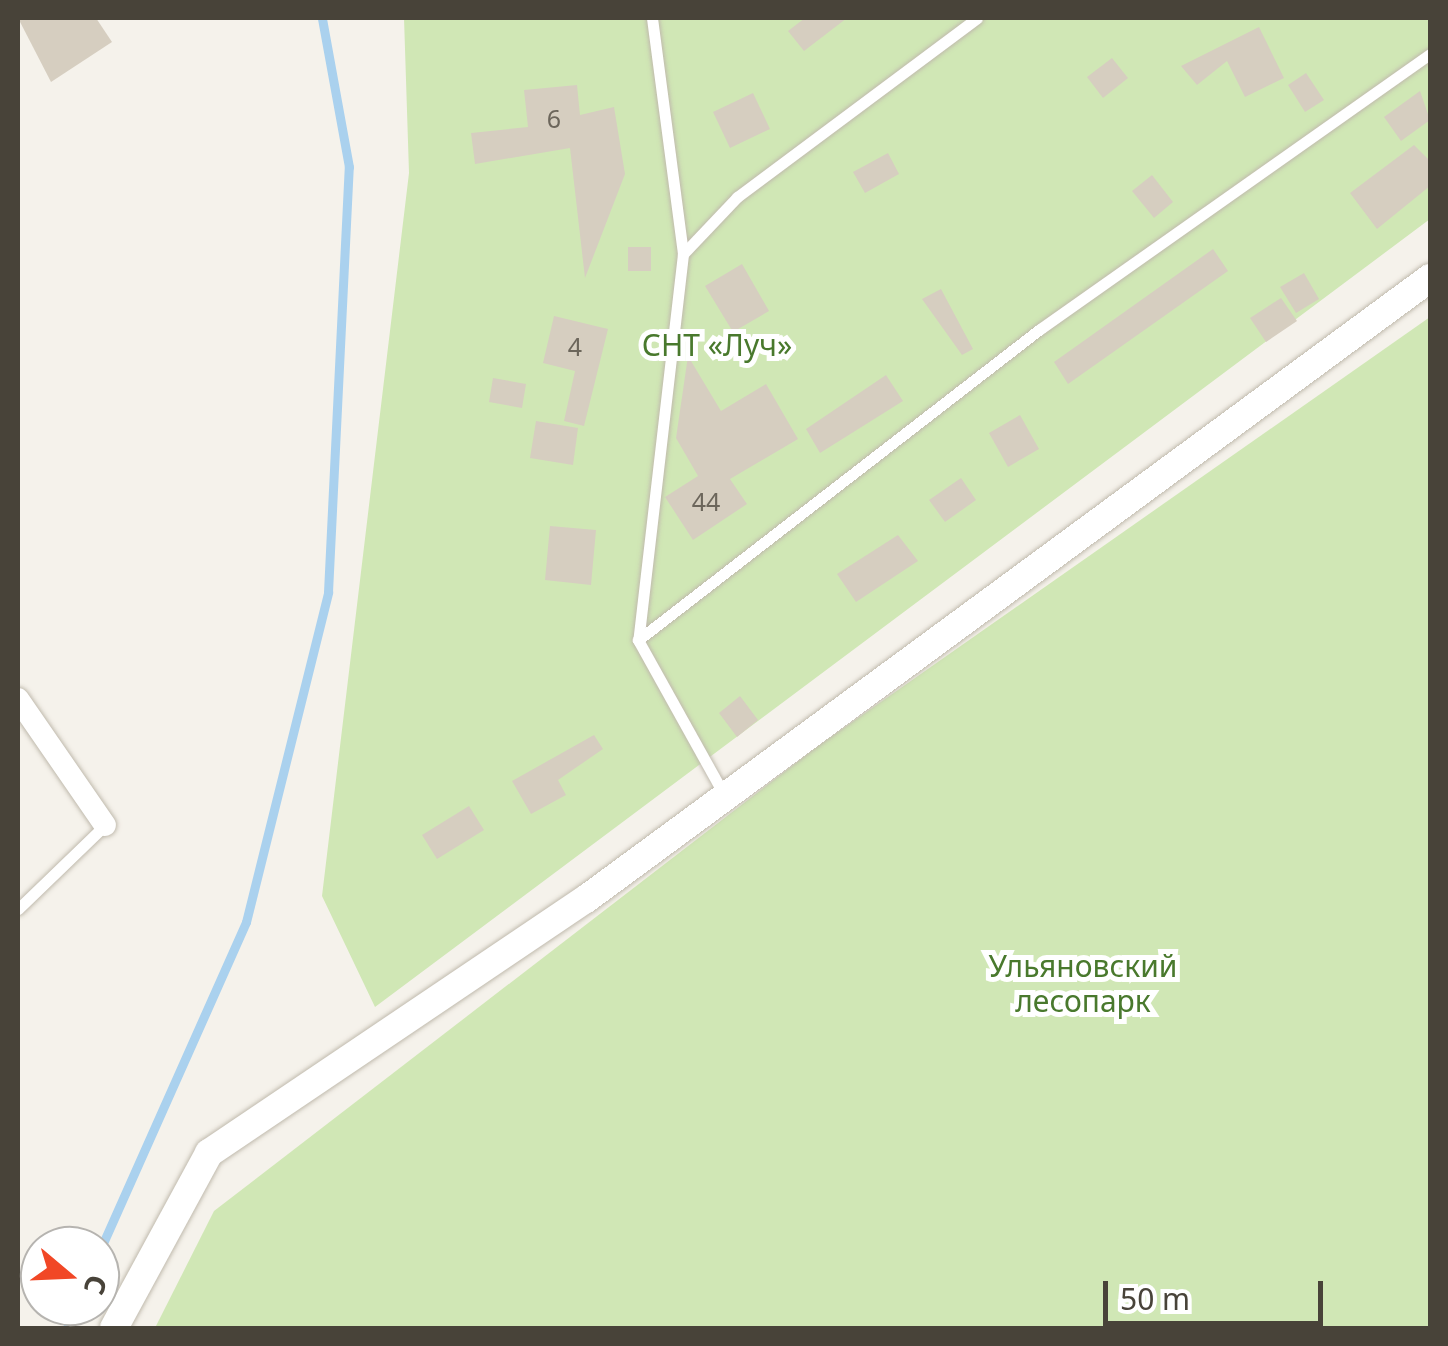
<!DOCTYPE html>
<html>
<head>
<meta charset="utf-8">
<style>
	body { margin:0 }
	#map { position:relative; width:1448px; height:1346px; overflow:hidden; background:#f5f2eb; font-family:"Noto Sans",sans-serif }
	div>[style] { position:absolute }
	.green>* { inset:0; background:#d0e7b5 }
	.stream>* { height:9px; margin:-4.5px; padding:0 4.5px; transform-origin:4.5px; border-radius:4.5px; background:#aad1ee }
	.building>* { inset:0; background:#d6cec0 }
	.roads { filter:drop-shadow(0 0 2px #c0baad) drop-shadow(0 0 2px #c0baad) }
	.service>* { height:11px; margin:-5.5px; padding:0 5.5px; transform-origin:5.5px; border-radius:5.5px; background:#fff }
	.minor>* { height:22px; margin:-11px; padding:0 11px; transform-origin:11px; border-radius:11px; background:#fff }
	.tertiary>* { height:28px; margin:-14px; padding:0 14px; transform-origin:14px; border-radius:14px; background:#fff }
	span { translate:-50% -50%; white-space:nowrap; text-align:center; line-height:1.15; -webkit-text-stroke:10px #fff; paint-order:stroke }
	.number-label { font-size:25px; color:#6c665b }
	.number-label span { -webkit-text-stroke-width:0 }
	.park-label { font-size:30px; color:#49792d }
	.frame { position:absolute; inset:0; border:20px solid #484339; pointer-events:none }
	.north { position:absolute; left:20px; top:1226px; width:100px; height:100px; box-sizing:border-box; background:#fff; border:2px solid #b6b4b0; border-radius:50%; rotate:109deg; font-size:28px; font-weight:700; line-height:40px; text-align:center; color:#484339 }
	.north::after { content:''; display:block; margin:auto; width:35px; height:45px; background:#f14726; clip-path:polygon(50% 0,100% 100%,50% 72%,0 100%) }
	.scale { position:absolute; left:1103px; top:1281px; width:220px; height:45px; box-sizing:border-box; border:5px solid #484339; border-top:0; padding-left:12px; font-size:30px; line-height:35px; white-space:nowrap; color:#484339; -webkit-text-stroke:8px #fff; paint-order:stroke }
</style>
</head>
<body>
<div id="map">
	<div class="green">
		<div style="clip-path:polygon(404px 18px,1430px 18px,1430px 219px,375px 1007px,322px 896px,409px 173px)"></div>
		<div style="clip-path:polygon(1430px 317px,1430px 1328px,155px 1328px,214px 1211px,818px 746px)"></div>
	</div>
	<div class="stream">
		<div style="left:100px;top:1250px;width:359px;rotate:-66deg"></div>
		<div style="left:246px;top:922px;width:340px;rotate:-76deg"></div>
		<div style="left:328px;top:592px;width:426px;rotate:-87.2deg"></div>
		<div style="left:349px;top:167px;width:151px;rotate:-100.3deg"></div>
		<div style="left:67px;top:1328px;width:24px;rotate:-68deg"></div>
	</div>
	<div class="building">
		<div style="clip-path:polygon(18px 18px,96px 18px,112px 42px,51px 82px)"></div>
		<div style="clip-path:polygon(805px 18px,847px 18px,804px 51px,788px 31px)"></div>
		<div style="clip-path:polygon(1259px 27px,1284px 78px,1245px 97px,1227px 61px,1197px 85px,1181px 66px)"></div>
		<div style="clip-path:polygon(1112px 58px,1128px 78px,1103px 98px,1087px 77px)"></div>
		<div style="clip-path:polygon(1306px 73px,1324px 100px,1305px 112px,1288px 85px)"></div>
		<div style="clip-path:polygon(577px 85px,580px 115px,614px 107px,625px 174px,585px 278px,570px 148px,475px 164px,471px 133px,528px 127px,524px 90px)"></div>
		<div style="clip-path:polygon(1420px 91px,1430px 120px,1401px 141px,1384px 117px)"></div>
		<div style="clip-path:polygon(753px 93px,770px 129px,730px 148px,713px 112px)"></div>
		<div style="clip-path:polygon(1414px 145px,1430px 161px,1430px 186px,1377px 229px,1350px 193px)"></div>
		<div style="clip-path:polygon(888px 153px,899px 174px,865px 193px,853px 172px)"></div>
		<div style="clip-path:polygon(1152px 175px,1173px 202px,1154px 218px,1132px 191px)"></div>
		<div style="clip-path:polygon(628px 247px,651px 247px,651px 271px,628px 271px)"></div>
		<div style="clip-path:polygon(1213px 249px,1228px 271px,1068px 384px,1054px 362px)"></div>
		<div style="clip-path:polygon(742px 264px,769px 311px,733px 332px,705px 286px)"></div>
		<div style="clip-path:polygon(1304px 273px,1319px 299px,1296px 313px,1280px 287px)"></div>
		<div style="clip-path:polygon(941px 289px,973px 349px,962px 355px,922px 299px)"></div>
		<div style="clip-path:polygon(1281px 298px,1297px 321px,1266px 342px,1250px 318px)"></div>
		<div style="clip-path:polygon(554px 316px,608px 329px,584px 426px,564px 421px,575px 371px,543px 363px)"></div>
		<div style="clip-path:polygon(688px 356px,721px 411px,766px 384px,798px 439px,730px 479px,747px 504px,693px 540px,665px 497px,698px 476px,676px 438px)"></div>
		<div style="clip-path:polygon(886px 375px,903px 401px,820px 453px,806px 429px)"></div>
		<div style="clip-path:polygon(493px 378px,526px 384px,522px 408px,489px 402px)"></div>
		<div style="clip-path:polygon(1020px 415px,1039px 449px,1008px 467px,989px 433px)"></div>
		<div style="clip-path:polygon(536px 421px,578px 428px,573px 465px,530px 458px)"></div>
		<div style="clip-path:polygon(961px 478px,976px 500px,945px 522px,929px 500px)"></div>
		<div style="clip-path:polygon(550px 526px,596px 530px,591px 585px,545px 580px)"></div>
		<div style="clip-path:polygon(898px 535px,918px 561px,856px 602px,837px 574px)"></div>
		<div style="clip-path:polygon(740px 696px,758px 720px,737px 737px,719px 713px)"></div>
		<div style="clip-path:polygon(594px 735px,603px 749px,558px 780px,566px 795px,531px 814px,512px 781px)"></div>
		<div style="clip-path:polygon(469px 806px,484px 830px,437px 859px,422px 835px)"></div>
	</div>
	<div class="roads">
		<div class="service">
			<div style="left:652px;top:18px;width:238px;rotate:82.5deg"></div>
			<div style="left:683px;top:254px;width:389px;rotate:96.6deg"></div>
			<div style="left:638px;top:640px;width:179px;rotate:60.9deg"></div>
			<div style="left:683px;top:254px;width:79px;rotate:-46.5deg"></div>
			<div style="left:737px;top:197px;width:299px;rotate:-36.7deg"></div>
			<div style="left:638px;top:640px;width:508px;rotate:-37.73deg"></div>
			<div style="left:1040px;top:329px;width:477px;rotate:-35.2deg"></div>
			<div style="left:18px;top:909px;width:121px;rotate:-44deg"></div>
		</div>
		<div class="minor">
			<div style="left:18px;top:699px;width:153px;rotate:55.4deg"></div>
		</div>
		<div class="tertiary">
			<div style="left:114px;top:1328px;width:199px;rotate:-61.5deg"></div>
			<div style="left:209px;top:1153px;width:455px;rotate:-34deg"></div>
			<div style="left:586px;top:899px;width:1048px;rotate:-36.34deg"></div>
		</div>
	</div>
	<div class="number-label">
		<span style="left:554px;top:118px">6</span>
		<span style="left:575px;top:346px">4</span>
		<span style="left:706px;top:501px">44</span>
	</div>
	<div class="park-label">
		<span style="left:717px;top:345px">СНТ «Луч»</span>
		<span style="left:1083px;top:983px">Ульяновский<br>лесопарк</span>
	</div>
	<div class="frame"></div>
	<div class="north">С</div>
	<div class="scale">50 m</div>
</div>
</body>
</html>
